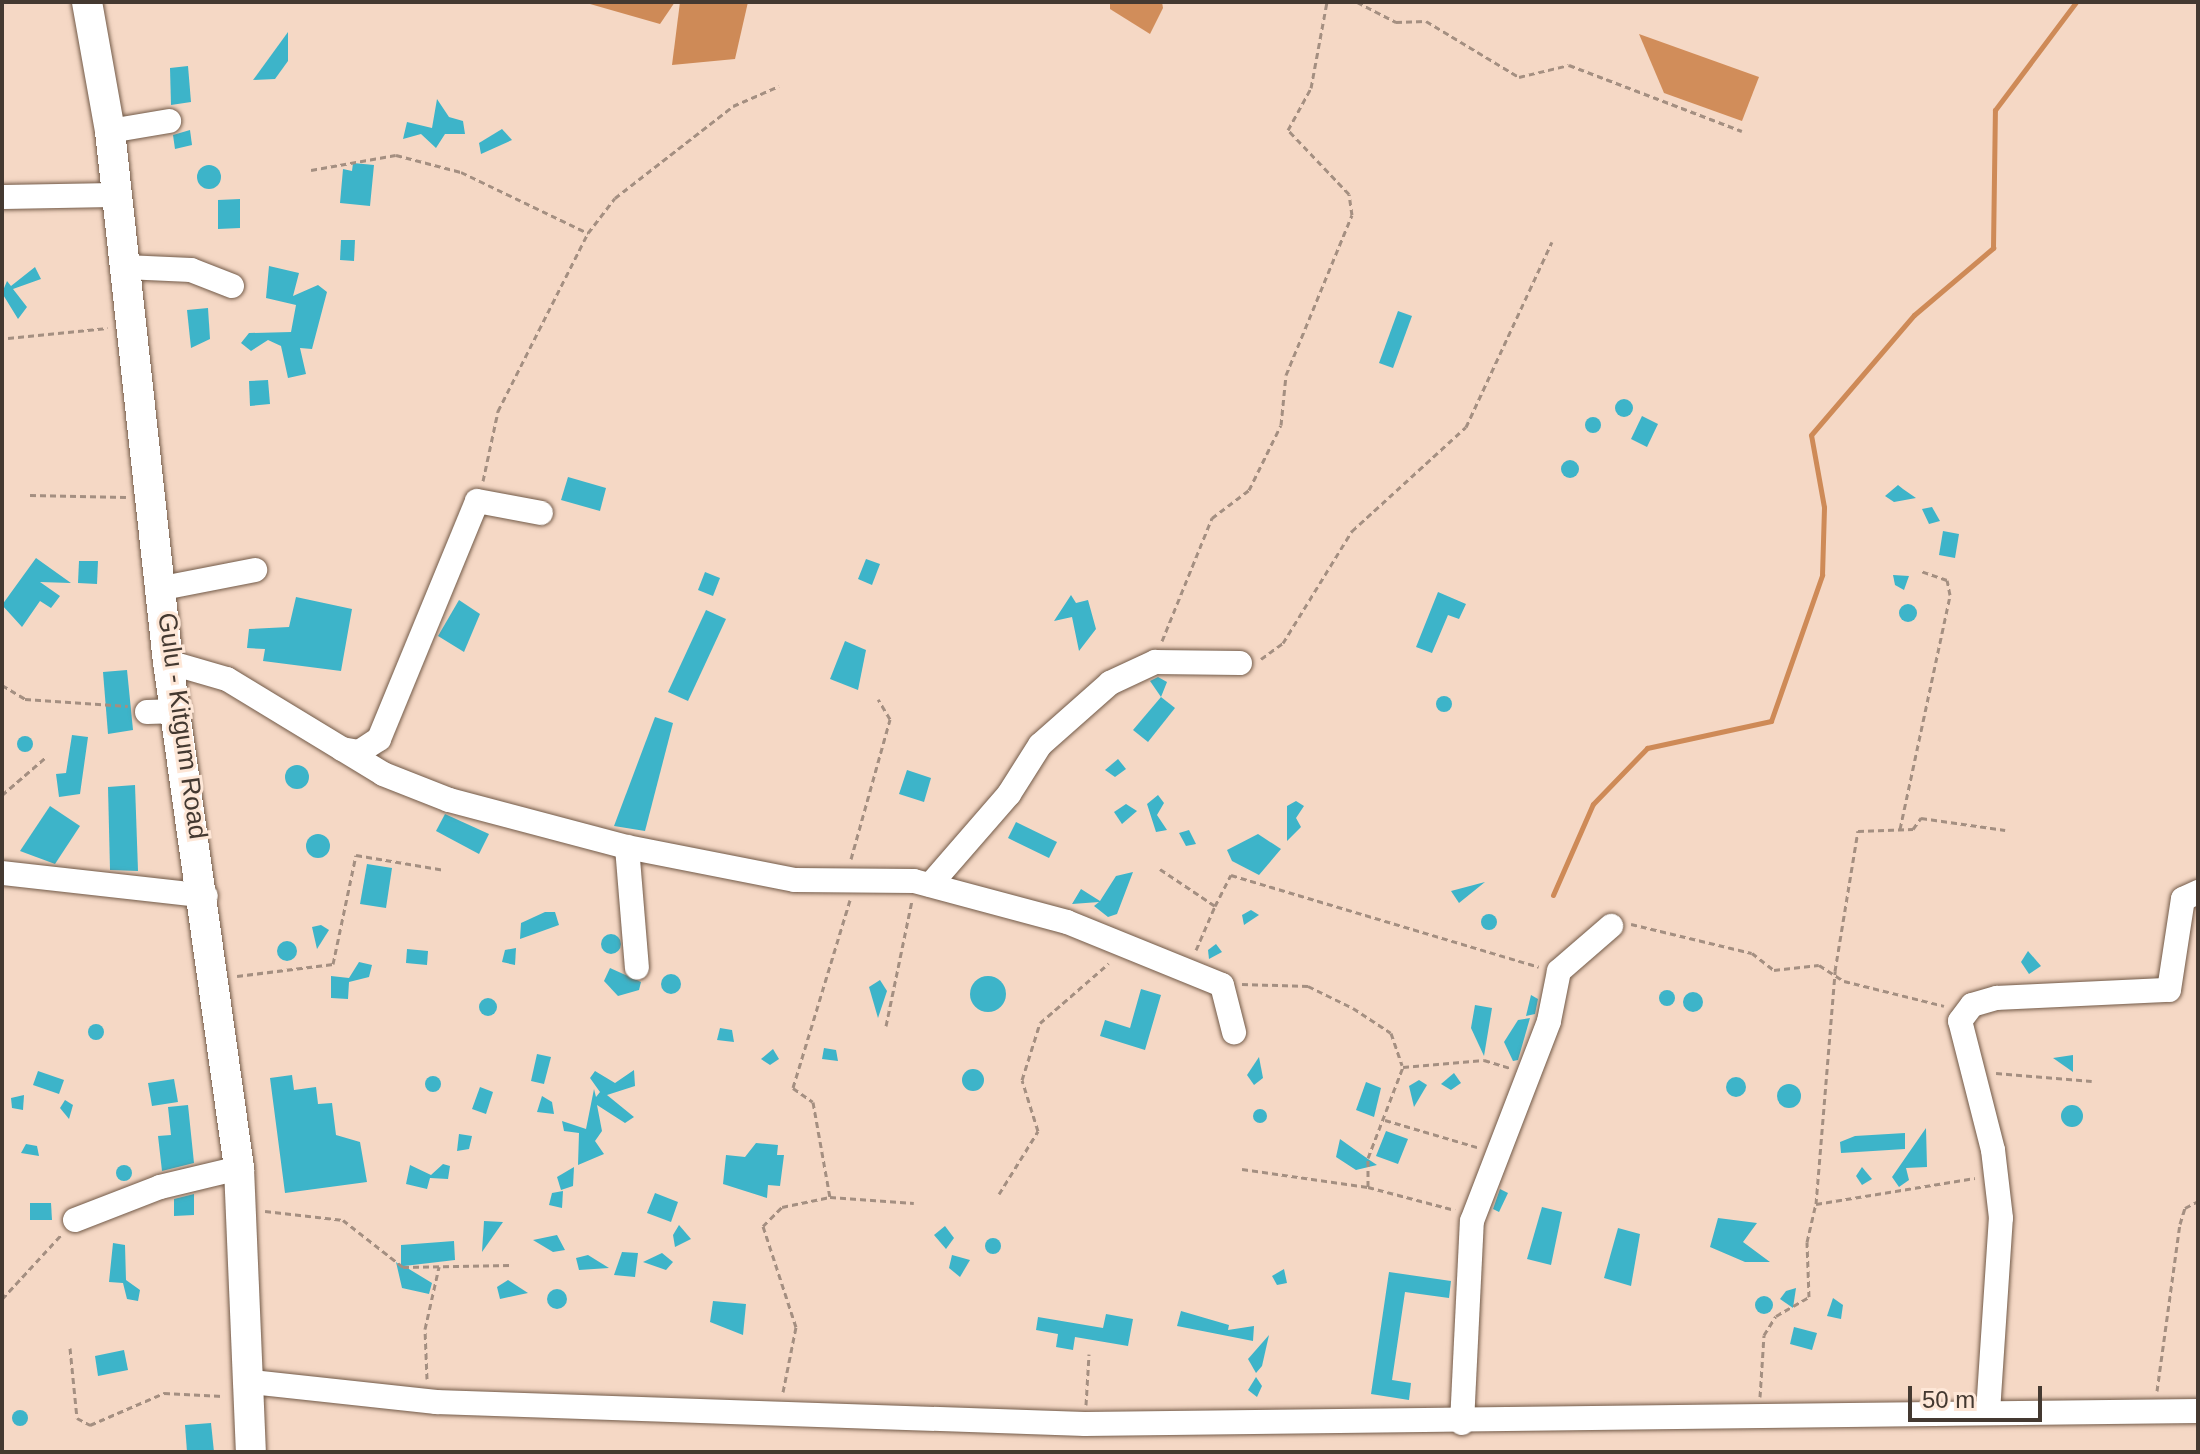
<!DOCTYPE html>
<html>
<head>
<meta charset="utf-8">
<style>
	body { margin:0 }
	#map { position:relative; width:2200px; height:1454px; overflow:hidden; background:#f5d8c5; font-family:Helvetica,sans-serif }
	div>[style] { position:absolute }
	.forest>* { inset:0; background:#d18d5a }
	.water>* { inset:0; background:#ce8a57 }
	.stream>* { height:5px; margin:-2.5px; padding:0 2.5px; transform-origin:2.5px; border-radius:2.5px; background:#ce8a57 }
	.building>* { inset:0; background:#3db4c9 }
	.round { border-radius:50% }
	.path>* { height:3px; margin-top:-1.5px; transform-origin:0; background:repeating-linear-gradient(90deg,#a48f81 0 6px,transparent 0 10px) }
	.roads { filter:drop-shadow(0 0 2px #725a48) drop-shadow(0 0 2px #725a48) }
	.minor>* { height:24px; margin:-12px; padding:0 12px; transform-origin:12px; border-radius:12px; background:#fff }
	.major>* { height:30px; margin:-15px; padding:0 15px; transform-origin:15px; border-radius:15px; background:#fff }
	span { translate:-50% -50%; white-space:nowrap; text-align:center; line-height:1.15; -webkit-text-stroke:6px #fee7d7; paint-order:stroke }
	.street-label { font-size:26px; color:#443931 }
	.frame { position:absolute; inset:0; border:4px solid #443931; pointer-events:none }
	.scale { position:absolute; left:1908px; top:1386px; width:134px; height:36px; box-sizing:border-box; border:4px solid #443931; border-top:0; padding-left:10px; font-size:24px; line-height:28px; white-space:nowrap; color:#443931; -webkit-text-stroke:6px #fee7d7; paint-order:stroke }
</style>
</head>
<body>
<div id="map">
	<div class="forest">
		<div style="clip-path:polygon(1110px 2px,1162px 2px,1163px 8px,1150px 34px,1110px 9px)"></div>
		<div style="clip-path:polygon(1639px 34px,1759px 77px,1742px 121px,1664px 93px)"></div>
	</div>
	<div class="water">
		<div style="clip-path:polygon(583px 2px,675px 2px,660px 24px)"></div>
		<div style="clip-path:polygon(680px 2px,748px 2px,735px 59px,672px 65px)"></div>
	</div>
	<div class="stream">
		<div style="left:1553px;top:895px;width:99px;rotate:-66.3deg"></div>
		<div style="left:1593px;top:804px;width:78px;rotate:-46deg"></div>
		<div style="left:1647px;top:748px;width:127px;rotate:-12.3deg"></div>
		<div style="left:1771px;top:721px;width:155px;rotate:-70.7deg"></div>
		<div style="left:1822px;top:575px;width:68px;rotate:-88.3deg"></div>
		<div style="left:1824px;top:507px;width:73px;rotate:-100.2deg"></div>
		<div style="left:1811px;top:435px;width:158px;rotate:-49.4deg"></div>
		<div style="left:1914px;top:315px;width:104px;rotate:-40.3deg"></div>
		<div style="left:1993px;top:248px;width:138px;rotate:-89.2deg"></div>
		<div style="left:1995px;top:110px;width:135px;rotate:-53.1deg"></div>
	</div>
	<div class="building">
		<div style="clip-path:polygon(288px 32px,288px 61px,275px 79px,253px 80px)"></div>
		<div style="clip-path:polygon(188px 66px,191px 102px,171px 105px,170px 68px)"></div>
		<div style="clip-path:polygon(437px 99px,449px 117px,463px 121px,465px 134px,445px 134px,436px 148px,421px 134px,403px 139px,407px 122px,432px 128px)"></div>
		<div style="clip-path:polygon(502px 129px,512px 140px,481px 154px,479px 143px)"></div>
		<div style="clip-path:polygon(190px 130px,192px 145px,175px 149px,173px 135px)"></div>
		<div style="clip-path:polygon(353px 163px,374px 165px,370px 206px,340px 203px,343px 169px,352px 171px)"></div>
		<div class="round" style="left:197px;top:165px;width:24px;height:24px"></div>
		<div style="clip-path:polygon(240px 199px,240px 228px,218px 229px,218px 200px)"></div>
		<div style="clip-path:polygon(341px 240px,355px 240px,354px 261px,340px 260px)"></div>
		<div style="clip-path:polygon(269px 266px,299px 273px,293px 296px,318px 285px,327px 292px,312px 349px,300px 348px,306px 374px,288px 378px,281px 346px,268px 340px,251px 351px,241px 343px,249px 333px,291px 332px,296px 305px,266px 298px)"></div>
		<div style="clip-path:polygon(35px 267px,41px 279px,13px 289px,27px 307px,18px 319px,2px 293px,7px 281px,11px 286px)"></div>
		<div style="clip-path:polygon(208px 308px,210px 339px,191px 348px,187px 310px)"></div>
		<div style="clip-path:polygon(1398px 311px,1412px 316px,1393px 368px,1379px 363px)"></div>
		<div style="clip-path:polygon(268px 380px,270px 404px,250px 406px,249px 381px)"></div>
		<div class="round" style="left:1615px;top:399px;width:18px;height:18px"></div>
		<div style="clip-path:polygon(1642px 416px,1658px 424px,1647px 447px,1631px 439px)"></div>
		<div class="round" style="left:1585px;top:417px;width:16px;height:16px"></div>
		<div class="round" style="left:1561px;top:460px;width:18px;height:18px"></div>
		<div style="clip-path:polygon(568px 477px,606px 488px,600px 511px,561px 500px)"></div>
		<div style="clip-path:polygon(1898px 485px,1903px 489px,1916px 498px,1894px 502px,1885px 496px)"></div>
		<div style="clip-path:polygon(1932px 507px,1940px 521px,1929px 524px,1922px 509px)"></div>
		<div style="clip-path:polygon(1943px 531px,1959px 534px,1955px 558px,1939px 555px)"></div>
		<div style="clip-path:polygon(36px 558px,71px 583px,40px 582px,60px 596px,51px 608px,40px 601px,22px 627px,2px 605px)"></div>
		<div style="clip-path:polygon(866px 559px,880px 564px,872px 585px,858px 579px)"></div>
		<div style="clip-path:polygon(79px 561px,98px 561px,97px 584px,78px 583px)"></div>
		<div style="clip-path:polygon(705px 572px,720px 578px,713px 596px,698px 590px)"></div>
		<div style="clip-path:polygon(1893px 575px,1909px 576px,1904px 590px,1895px 585px)"></div>
		<div style="clip-path:polygon(1438px 592px,1466px 604px,1459px 619px,1448px 615px,1432px 653px,1416px 647px)"></div>
		<div style="clip-path:polygon(1071px 595px,1076px 603px,1088px 600px,1096px 629px,1079px 651px,1072px 617px,1054px 621px)"></div>
		<div style="clip-path:polygon(296px 597px,352px 609px,341px 671px,263px 661px,265px 649px,247px 648px,249px 629px,289px 627px)"></div>
		<div style="clip-path:polygon(459px 600px,480px 614px,464px 652px,438px 636px)"></div>
		<div class="round" style="left:1899px;top:604px;width:18px;height:18px"></div>
		<div style="clip-path:polygon(706px 610px,726px 619px,688px 701px,668px 692px)"></div>
		<div style="clip-path:polygon(845px 641px,866px 650px,858px 690px,830px 679px)"></div>
		<div style="clip-path:polygon(127px 670px,133px 730px,108px 734px,103px 672px)"></div>
		<div style="clip-path:polygon(1158px 677px,1167px 682px,1161px 697px,1150px 681px)"></div>
		<div class="round" style="left:1436px;top:696px;width:16px;height:16px"></div>
		<div style="clip-path:polygon(1161px 697px,1175px 708px,1148px 742px,1133px 730px)"></div>
		<div style="clip-path:polygon(655px 717px,673px 723px,645px 831px,614px 826px)"></div>
		<div style="clip-path:polygon(72px 735px,88px 737px,80px 794px,59px 797px,56px 774px,66px 773px)"></div>
		<div class="round" style="left:17px;top:736px;width:16px;height:16px"></div>
		<div style="clip-path:polygon(1118px 759px,1126px 769px,1115px 777px,1105px 770px)"></div>
		<div class="round" style="left:285px;top:765px;width:24px;height:24px"></div>
		<div style="clip-path:polygon(907px 770px,931px 778px,924px 802px,899px 794px)"></div>
		<div style="clip-path:polygon(135px 785px,138px 871px,110px 870px,108px 787px)"></div>
		<div style="clip-path:polygon(1158px 795px,1164px 803px,1157px 815px,1167px 830px,1156px 832px,1147px 804px)"></div>
		<div style="clip-path:polygon(1296px 801px,1304px 806px,1296px 818px,1301px 827px,1287px 841px,1287px 806px)"></div>
		<div style="clip-path:polygon(1126px 804px,1137px 811px,1122px 824px,1114px 812px)"></div>
		<div style="clip-path:polygon(50px 806px,80px 826px,55px 864px,20px 851px)"></div>
		<div style="clip-path:polygon(445px 814px,489px 834px,479px 854px,436px 831px)"></div>
		<div style="clip-path:polygon(1016px 822px,1057px 842px,1049px 858px,1008px 838px)"></div>
		<div style="clip-path:polygon(1189px 830px,1196px 844px,1186px 846px,1179px 833px)"></div>
		<div style="clip-path:polygon(1258px 834px,1281px 849px,1259px 875px,1232px 861px,1227px 850px)"></div>
		<div class="round" style="left:306px;top:834px;width:24px;height:24px"></div>
		<div style="clip-path:polygon(367px 864px,392px 868px,386px 908px,360px 904px)"></div>
		<div style="clip-path:polygon(1133px 872px,1117px 914px,1108px 917px,1094px 906px,1099px 902px,1072px 904px,1081px 889px,1100px 901px,1116px 876px)"></div>
		<div style="clip-path:polygon(1485px 882px,1459px 903px,1451px 891px)"></div>
		<div style="clip-path:polygon(1251px 910px,1259px 915px,1244px 925px,1242px 915px)"></div>
		<div style="clip-path:polygon(545px 912px,555px 912px,559px 925px,520px 939px,521px 923px)"></div>
		<div class="round" style="left:1481px;top:914px;width:16px;height:16px"></div>
		<div style="clip-path:polygon(321px 925px,329px 930px,317px 949px,312px 927px)"></div>
		<div class="round" style="left:601px;top:934px;width:20px;height:20px"></div>
		<div class="round" style="left:277px;top:941px;width:20px;height:20px"></div>
		<div style="clip-path:polygon(1216px 944px,1222px 952px,1209px 959px,1208px 950px)"></div>
		<div style="clip-path:polygon(516px 948px,515px 965px,502px 962px,505px 950px)"></div>
		<div style="clip-path:polygon(407px 949px,428px 951px,427px 965px,406px 963px)"></div>
		<div style="clip-path:polygon(2028px 951px,2041px 966px,2029px 974px,2021px 962px)"></div>
		<div style="clip-path:polygon(359px 962px,372px 965px,369px 977px,349px 982px,348px 999px,331px 998px,331px 976px,349px 978px)"></div>
		<div style="clip-path:polygon(610px 968px,641px 982px,639px 990px,618px 996px,604px 981px)"></div>
		<div class="round" style="left:661px;top:974px;width:20px;height:20px"></div>
		<div class="round" style="left:970px;top:976px;width:36px;height:36px"></div>
		<div style="clip-path:polygon(880px 980px,887px 991px,878px 1018px,869px 987px)"></div>
		<div style="clip-path:polygon(1141px 989px,1161px 995px,1145px 1050px,1100px 1036px,1105px 1020px,1130px 1028px)"></div>
		<div class="round" style="left:1659px;top:990px;width:16px;height:16px"></div>
		<div class="round" style="left:1683px;top:992px;width:20px;height:20px"></div>
		<div style="clip-path:polygon(1531px 995px,1538px 999px,1535px 1014px,1526px 1016px)"></div>
		<div class="round" style="left:479px;top:998px;width:18px;height:18px"></div>
		<div style="clip-path:polygon(1475px 1005px,1492px 1008px,1484px 1056px,1471px 1028px)"></div>
		<div style="clip-path:polygon(1530px 1018px,1518px 1060px,1513px 1061px,1504px 1042px,1518px 1020px)"></div>
		<div class="round" style="left:88px;top:1024px;width:16px;height:16px"></div>
		<div style="clip-path:polygon(720px 1028px,732px 1030px,734px 1042px,717px 1040px)"></div>
		<div style="clip-path:polygon(824px 1048px,836px 1050px,838px 1061px,822px 1059px)"></div>
		<div style="clip-path:polygon(773px 1049px,779px 1059px,770px 1065px,761px 1059px)"></div>
		<div style="clip-path:polygon(537px 1054px,551px 1057px,544px 1084px,531px 1081px)"></div>
		<div style="clip-path:polygon(2073px 1055px,2073px 1072px,2053px 1058px)"></div>
		<div style="clip-path:polygon(1259px 1057px,1263px 1078px,1254px 1085px,1247px 1075px)"></div>
		<div class="round" style="left:962px;top:1069px;width:22px;height:22px"></div>
		<div style="clip-path:polygon(634px 1070px,635px 1086px,607px 1095px,634px 1117px,625px 1123px,597px 1105px,602px 1131px,595px 1141px,604px 1154px,578px 1165px,579px 1133px,564px 1131px,562px 1121px,586px 1129px,594px 1089px,596px 1097px,600px 1092px,590px 1078px,595px 1071px,615px 1083px)"></div>
		<div style="clip-path:polygon(38px 1071px,64px 1080px,59px 1094px,33px 1085px)"></div>
		<div style="clip-path:polygon(1454px 1073px,1461px 1083px,1451px 1090px,1441px 1084px)"></div>
		<div style="clip-path:polygon(292px 1075px,294px 1090px,316px 1087px,318px 1104px,332px 1103px,336px 1135px,360px 1142px,367px 1182px,285px 1193px,270px 1078px)"></div>
		<div class="round" style="left:425px;top:1076px;width:16px;height:16px"></div>
		<div class="round" style="left:1726px;top:1077px;width:20px;height:20px"></div>
		<div style="clip-path:polygon(174px 1079px,178px 1102px,152px 1106px,148px 1083px)"></div>
		<div style="clip-path:polygon(1419px 1080px,1427px 1085px,1414px 1107px,1409px 1086px)"></div>
		<div style="clip-path:polygon(1366px 1082px,1381px 1088px,1374px 1117px,1356px 1110px)"></div>
		<div class="round" style="left:1777px;top:1084px;width:24px;height:24px"></div>
		<div style="clip-path:polygon(480px 1087px,493px 1092px,486px 1114px,472px 1109px)"></div>
		<div style="clip-path:polygon(24px 1095px,23px 1110px,12px 1108px,11px 1098px)"></div>
		<div style="clip-path:polygon(542px 1096px,552px 1102px,554px 1114px,537px 1112px)"></div>
		<div style="clip-path:polygon(65px 1100px,73px 1105px,69px 1119px,60px 1108px)"></div>
		<div style="clip-path:polygon(188px 1105px,194px 1163px,162px 1171px,158px 1136px,171px 1135px,168px 1107px)"></div>
		<div class="round" style="left:2061px;top:1105px;width:22px;height:22px"></div>
		<div class="round" style="left:1253px;top:1109px;width:14px;height:14px"></div>
		<div style="clip-path:polygon(1926px 1128px,1927px 1167px,1906px 1168px,1909px 1180px,1899px 1187px,1892px 1177px)"></div>
		<div style="clip-path:polygon(1386px 1131px,1408px 1139px,1398px 1164px,1376px 1156px)"></div>
		<div style="clip-path:polygon(1905px 1133px,1905px 1149px,1841px 1153px,1840px 1142px,1855px 1136px)"></div>
		<div style="clip-path:polygon(459px 1134px,472px 1136px,469px 1149px,457px 1151px)"></div>
		<div style="clip-path:polygon(1340px 1139px,1368px 1159px,1377px 1165px,1356px 1170px,1336px 1157px)"></div>
		<div style="clip-path:polygon(756px 1143px,778px 1145px,777px 1155px,784px 1155px,780px 1186px,768px 1185px,767px 1198px,723px 1184px,726px 1155px,745px 1157px)"></div>
		<div style="clip-path:polygon(26px 1144px,37px 1146px,39px 1156px,21px 1153px)"></div>
		<div style="clip-path:polygon(443px 1164px,450px 1166px,448px 1179px,430px 1178px,427px 1189px,406px 1184px,410px 1165px,431px 1175px)"></div>
		<div class="round" style="left:116px;top:1165px;width:16px;height:16px"></div>
		<div style="clip-path:polygon(574px 1167px,573px 1186px,561px 1190px,557px 1177px)"></div>
		<div style="clip-path:polygon(1862px 1167px,1872px 1179px,1862px 1185px,1856px 1176px)"></div>
		<div style="clip-path:polygon(1500px 1189px,1508px 1193px,1499px 1212px,1493px 1209px)"></div>
		<div style="clip-path:polygon(563px 1191px,562px 1208px,549px 1205px,552px 1193px)"></div>
		<div style="clip-path:polygon(655px 1193px,678px 1202px,671px 1222px,647px 1213px)"></div>
		<div style="clip-path:polygon(194px 1194px,194px 1215px,174px 1216px,174px 1199px)"></div>
		<div style="clip-path:polygon(30px 1203px,51px 1203px,52px 1220px,30px 1220px)"></div>
		<div style="clip-path:polygon(1542px 1207px,1562px 1212px,1551px 1265px,1527px 1259px)"></div>
		<div style="clip-path:polygon(1718px 1218px,1757px 1223px,1743px 1242px,1770px 1262px,1745px 1262px,1710px 1247px)"></div>
		<div style="clip-path:polygon(484px 1221px,503px 1222px,482px 1252px)"></div>
		<div style="clip-path:polygon(679px 1225px,691px 1239px,675px 1247px,673px 1235px)"></div>
		<div style="clip-path:polygon(945px 1226px,954px 1238px,946px 1249px,934px 1235px)"></div>
		<div style="clip-path:polygon(1618px 1228px,1640px 1234px,1631px 1286px,1604px 1278px)"></div>
		<div style="clip-path:polygon(557px 1235px,565px 1250px,553px 1252px,533px 1240px)"></div>
		<div class="round" style="left:985px;top:1238px;width:16px;height:16px"></div>
		<div style="clip-path:polygon(454px 1241px,455px 1260px,404px 1266px,432px 1283px,429px 1294px,402px 1288px,396px 1262px,401px 1266px,401px 1245px)"></div>
		<div style="clip-path:polygon(113px 1243px,125px 1245px,126px 1280px,140px 1290px,138px 1301px,127px 1299px,123px 1283px,109px 1282px)"></div>
		<div style="clip-path:polygon(622px 1252px,638px 1253px,635px 1277px,614px 1275px)"></div>
		<div style="clip-path:polygon(662px 1253px,673px 1262px,666px 1270px,643px 1262px)"></div>
		<div style="clip-path:polygon(588px 1255px,609px 1268px,579px 1270px,576px 1258px)"></div>
		<div style="clip-path:polygon(952px 1255px,970px 1260px,960px 1277px,949px 1268px)"></div>
		<div style="clip-path:polygon(1284px 1269px,1287px 1283px,1277px 1285px,1272px 1276px)"></div>
		<div style="clip-path:polygon(1389px 1272px,1451px 1281px,1449px 1298px,1405px 1292px,1392px 1380px,1411px 1383px,1409px 1400px,1371px 1394px)"></div>
		<div style="clip-path:polygon(508px 1280px,528px 1293px,500px 1299px,497px 1287px)"></div>
		<div style="clip-path:polygon(1796px 1288px,1793px 1308px,1780px 1299px,1786px 1291px)"></div>
		<div class="round" style="left:547px;top:1289px;width:20px;height:20px"></div>
		<div class="round" style="left:1755px;top:1296px;width:18px;height:18px"></div>
		<div style="clip-path:polygon(1833px 1298px,1843px 1305px,1841px 1319px,1827px 1316px)"></div>
		<div style="clip-path:polygon(713px 1301px,746px 1304px,743px 1335px,710px 1322px)"></div>
		<div style="clip-path:polygon(1181px 1311px,1229px 1325px,1228px 1330px,1254px 1326px,1253px 1341px,1177px 1326px)"></div>
		<div style="clip-path:polygon(1106px 1314px,1133px 1319px,1128px 1346px,1075px 1337px,1073px 1350px,1056px 1347px,1058px 1334px,1036px 1330px,1038px 1317px,1103px 1328px)"></div>
		<div style="clip-path:polygon(1794px 1327px,1817px 1333px,1812px 1350px,1790px 1344px)"></div>
		<div style="clip-path:polygon(1269px 1335px,1262px 1366px,1256px 1373px,1248px 1359px)"></div>
		<div style="clip-path:polygon(124px 1350px,128px 1370px,98px 1376px,95px 1356px)"></div>
		<div style="clip-path:polygon(1256px 1377px,1262px 1386px,1257px 1397px,1248px 1390px)"></div>
		<div class="round" style="left:12px;top:1410px;width:16px;height:16px"></div>
		<div style="clip-path:polygon(211px 1423px,214px 1452px,187px 1452px,185px 1425px)"></div>
	</div>
	<div class="path">
		<div style="left:1357px;top:2px;width:44px;rotate:27.1deg"></div>
		<div style="left:1396px;top:22px;width:30px;rotate:-2deg"></div>
		<div style="left:1426px;top:21px;width:109px;rotate:31.1deg"></div>
		<div style="left:1519px;top:77px;width:51px;rotate:-13.5deg"></div>
		<div style="left:1569px;top:65px;width:185px;rotate:20.9deg"></div>
		<div style="left:311px;top:170px;width:86px;rotate:-10deg"></div>
		<div style="left:396px;top:155px;width:67px;rotate:14.7deg"></div>
		<div style="left:461px;top:172px;width:141px;rotate:25.7deg"></div>
		<div style="left:8px;top:338px;width:100px;rotate:-5.7deg"></div>
		<div style="left:483px;top:481px;width:72px;rotate:-77.9deg"></div>
		<div style="left:498px;top:411px;width:199px;rotate:-63.2deg"></div>
		<div style="left:588px;top:233px;width:44px;rotate:-52.4deg"></div>
		<div style="left:615px;top:198px;width:150px;rotate:-37.9deg"></div>
		<div style="left:733px;top:106px;width:50px;rotate:-23.5deg"></div>
		<div style="left:30px;top:495px;width:96px;rotate:1.2deg"></div>
		<div style="left:1162px;top:641px;width:133px;rotate:-67.9deg"></div>
		<div style="left:1212px;top:518px;width:46px;rotate:-37.1deg"></div>
		<div style="left:1249px;top:490px;width:72px;rotate:-63.8deg"></div>
		<div style="left:1281px;top:425px;width:50px;rotate:-84.3deg"></div>
		<div style="left:1286px;top:375px;width:173px;rotate:-67.6deg"></div>
		<div style="left:1352px;top:215px;width:21px;rotate:-98deg"></div>
		<div style="left:1349px;top:194px;width:88px;rotate:-133.6deg"></div>
		<div style="left:1288px;top:130px;width:48px;rotate:-61.3deg"></div>
		<div style="left:1311px;top:88px;width:87px;rotate:-79.5deg"></div>
		<div style="left:1261px;top:659px;width:27px;rotate:-36deg"></div>
		<div style="left:1283px;top:643px;width:132px;rotate:-58.4deg"></div>
		<div style="left:1352px;top:531px;width:154px;rotate:-42.4deg"></div>
		<div style="left:1466px;top:427px;width:204px;rotate:-65.1deg"></div>
		<div style="left:2px;top:685px;width:27px;rotate:31deg"></div>
		<div style="left:25px;top:699px;width:103px;rotate:3.9deg"></div>
		<div style="left:2px;top:795px;width:58px;rotate:-40.8deg"></div>
		<div style="left:1900px;top:829px;width:239px;rotate:-77.9deg"></div>
		<div style="left:1950px;top:595px;width:15px;rotate:-101deg"></div>
		<div style="left:1947px;top:580px;width:28px;rotate:-161deg"></div>
		<div style="left:851px;top:859px;width:145px;rotate:-74.4deg"></div>
		<div style="left:890px;top:719px;width:23px;rotate:-121deg"></div>
		<div style="left:1160px;top:869px;width:66px;rotate:33.9deg"></div>
		<div style="left:1215px;top:906px;width:35px;rotate:-63deg"></div>
		<div style="left:1231px;top:875px;width:321px;rotate:16.6deg"></div>
		<div style="left:850px;top:900px;width:196px;rotate:106.9deg"></div>
		<div style="left:793px;top:1088px;width:24px;rotate:35deg"></div>
		<div style="left:813px;top:1102px;width:97px;rotate:79.9deg"></div>
		<div style="left:830px;top:1197px;width:84px;rotate:4.1deg"></div>
		<div style="left:1631px;top:924px;width:124px;rotate:13.5deg"></div>
		<div style="left:1752px;top:953px;width:28px;rotate:38deg"></div>
		<div style="left:1774px;top:970px;width:45px;rotate:-6.3deg"></div>
		<div style="left:1819px;top:965px;width:30px;rotate:33deg"></div>
		<div style="left:1844px;top:981px;width:103px;rotate:14deg"></div>
		<div style="left:1196px;top:950px;width:48px;rotate:-66.6deg"></div>
		<div style="left:237px;top:976px;width:97px;rotate:-7.1deg"></div>
		<div style="left:333px;top:964px;width:111px;rotate:-78.1deg"></div>
		<div style="left:356px;top:855px;width:90px;rotate:9.6deg"></div>
		<div style="left:1242px;top:984px;width:66px;rotate:1.7deg"></div>
		<div style="left:1308px;top:986px;width:50px;rotate:26.1deg"></div>
		<div style="left:1353px;top:1008px;width:45px;rotate:33.3deg"></div>
		<div style="left:1391px;top:1033px;width:34px;rotate:71deg"></div>
		<div style="left:886px;top:1026px;width:128px;rotate:-78.3deg"></div>
		<div style="left:1996px;top:1073px;width:96px;rotate:4.8deg"></div>
		<div style="left:1385px;top:1120px;width:96px;rotate:16.4deg"></div>
		<div style="left:1242px;top:1169px;width:127px;rotate:8.1deg"></div>
		<div style="left:1368px;top:1187px;width:90px;rotate:14.8deg"></div>
		<div style="left:1368px;top:1187px;width:29px;rotate:-90deg"></div>
		<div style="left:1368px;top:1158px;width:97px;rotate:-69deg"></div>
		<div style="left:1403px;top:1067px;width:81px;rotate:-4.9deg"></div>
		<div style="left:1484px;top:1060px;width:27px;rotate:17deg"></div>
		<div style="left:999px;top:1194px;width:74px;rotate:-58.2deg"></div>
		<div style="left:1038px;top:1131px;width:53px;rotate:-107.4deg"></div>
		<div style="left:1022px;top:1080px;width:60px;rotate:-72.5deg"></div>
		<div style="left:1040px;top:1023px;width:91px;rotate:-41deg"></div>
		<div style="left:1816px;top:1204px;width:234px;rotate:-85.3deg"></div>
		<div style="left:1835px;top:971px;width:142px;rotate:-80.7deg"></div>
		<div style="left:1858px;top:831px;width:55px;rotate:-2.1deg"></div>
		<div style="left:1913px;top:829px;width:14px;rotate:-54deg"></div>
		<div style="left:1921px;top:818px;width:85px;rotate:8.1deg"></div>
		<div style="left:265px;top:1211px;width:79px;rotate:6.6deg"></div>
		<div style="left:343px;top:1220px;width:76px;rotate:38.1deg"></div>
		<div style="left:403px;top:1267px;width:107px;rotate:-1.1deg"></div>
		<div style="left:2px;top:1299px;width:88px;rotate:-47.3deg"></div>
		<div style="left:70px;top:1348px;width:70px;rotate:84.3deg"></div>
		<div style="left:77px;top:1418px;width:15px;rotate:28deg"></div>
		<div style="left:90px;top:1425px;width:81px;rotate:-23.4deg"></div>
		<div style="left:164px;top:1393px;width:59px;rotate:2.9deg"></div>
		<div style="left:427px;top:1379px;width:50px;rotate:-92.3deg"></div>
		<div style="left:425px;top:1329px;width:64px;rotate:-77.3deg"></div>
		<div style="left:2157px;top:1391px;width:169px;rotate:-82.2deg"></div>
		<div style="left:2180px;top:1224px;width:17px;rotate:-73deg"></div>
		<div style="left:2185px;top:1208px;width:15px;rotate:-28deg"></div>
		<div style="left:783px;top:1392px;width:66px;rotate:-78.7deg"></div>
		<div style="left:796px;top:1327px;width:106px;rotate:-108.1deg"></div>
		<div style="left:763px;top:1226px;width:27px;rotate:-45deg"></div>
		<div style="left:782px;top:1207px;width:49px;rotate:-11.8deg"></div>
		<div style="left:1760px;top:1397px;width:62px;rotate:-86.3deg"></div>
		<div style="left:1764px;top:1335px;width:22px;rotate:-58deg"></div>
		<div style="left:1776px;top:1316px;width:38px;rotate:-30deg"></div>
		<div style="left:1809px;top:1297px;width:55px;rotate:-92.1deg"></div>
		<div style="left:1807px;top:1242px;width:39px;rotate:-77deg"></div>
		<div style="left:1816px;top:1204px;width:161px;rotate:-9.3deg"></div>
		<div style="left:1086px;top:1405px;width:51px;rotate:-86.6deg"></div>
	</div>
	<div class="roads">
		<div class="minor">
			<div style="left:110px;top:131px;width:60px;rotate:-9.6deg"></div>
			<div style="left:2px;top:197px;width:113px;rotate:-1deg"></div>
			<div style="left:125px;top:267px;width:66px;rotate:2.6deg"></div>
			<div style="left:191px;top:270px;width:44px;rotate:21.3deg"></div>
			<div style="left:163px;top:588px;width:94px;rotate:-11.1deg"></div>
			<div style="left:168px;top:662px;width:61px;rotate:16.1deg"></div>
			<div style="left:227px;top:679px;width:183px;rotate:31.3deg"></div>
			<div style="left:383px;top:774px;width:71px;rotate:21.5deg"></div>
			<div style="left:449px;top:800px;width:184px;rotate:14.8deg"></div>
			<div style="left:627px;top:847px;width:171px;rotate:11.1deg"></div>
			<div style="left:795px;top:880px;width:119px;rotate:0.5deg"></div>
			<div style="left:914px;top:881px;width:158px;rotate:15deg"></div>
			<div style="left:1067px;top:922px;width:167px;rotate:22.1deg"></div>
			<div style="left:1222px;top:985px;width:49px;rotate:75.7deg"></div>
			<div style="left:147px;top:712px;width:32px;rotate:-2deg"></div>
			<div style="left:342px;top:749px;width:17px;rotate:10deg"></div>
			<div style="left:359px;top:752px;width:24px;rotate:-33deg"></div>
			<div style="left:379px;top:739px;width:257px;rotate:-67.6deg"></div>
			<div style="left:477px;top:501px;width:65px;rotate:10.6deg"></div>
			<div style="left:627px;top:847px;width:121px;rotate:85.3deg"></div>
			<div style="left:2px;top:873px;width:205px;rotate:6.4deg"></div>
			<div style="left:930px;top:885px;width:121px;rotate:-49deg"></div>
			<div style="left:1009px;top:794px;width:58px;rotate:-57.7deg"></div>
			<div style="left:1040px;top:745px;width:94px;rotate:-41.5deg"></div>
			<div style="left:1110px;top:683px;width:50px;rotate:-25deg"></div>
			<div style="left:1155px;top:662px;width:85px;rotate:0.7deg"></div>
			<div style="left:75px;top:1220px;width:91px;rotate:-21.2deg"></div>
			<div style="left:160px;top:1187px;width:81px;rotate:-13.5deg"></div>
			<div style="left:252px;top:1382px;width:185px;rotate:6.2deg"></div>
			<div style="left:436px;top:1402px;width:649px;rotate:1.94deg"></div>
			<div style="left:1085px;top:1424px;width:1113px;rotate:-0.67deg"></div>
			<div style="left:1988px;top:1412px;width:194px;rotate:-86.2deg"></div>
			<div style="left:2001px;top:1218px;width:68px;rotate:-96.7deg"></div>
			<div style="left:1993px;top:1150px;width:133px;rotate:-104.3deg"></div>
			<div style="left:1960px;top:1021px;width:20px;rotate:-53deg"></div>
			<div style="left:1972px;top:1005px;width:26px;rotate:-16deg"></div>
			<div style="left:1997px;top:998px;width:172px;rotate:-2.7deg"></div>
			<div style="left:2169px;top:990px;width:92px;rotate:-81.3deg"></div>
			<div style="left:2183px;top:899px;width:17px;rotate:-25deg"></div>
			<div style="left:1462px;top:1423px;width:202px;rotate:-87.2deg"></div>
			<div style="left:1472px;top:1221px;width:214px;rotate:-68.9deg"></div>
			<div style="left:1549px;top:1021px;width:51px;rotate:-78.7deg"></div>
			<div style="left:1559px;top:971px;width:69px;rotate:-40.9deg"></div>
		</div>
		<div class="major">
			<div style="left:87px;top:2px;width:131px;rotate:79.9deg"></div>
			<div style="left:110px;top:131px;width:534px;rotate:83.77deg"></div>
			<div style="left:168px;top:662px;width:511px;rotate:82.01deg"></div>
			<div style="left:239px;top:1168px;width:284px;rotate:87.6deg"></div>
		</div>
	</div>
	<div class="street-label">
		<span style="left:182px;top:726px;rotate:82deg">Gulu - Kitgum Road</span>
	</div>
	<div class="frame"></div>
	<div class="scale">50 m</div>
</div>
</body>
</html>
